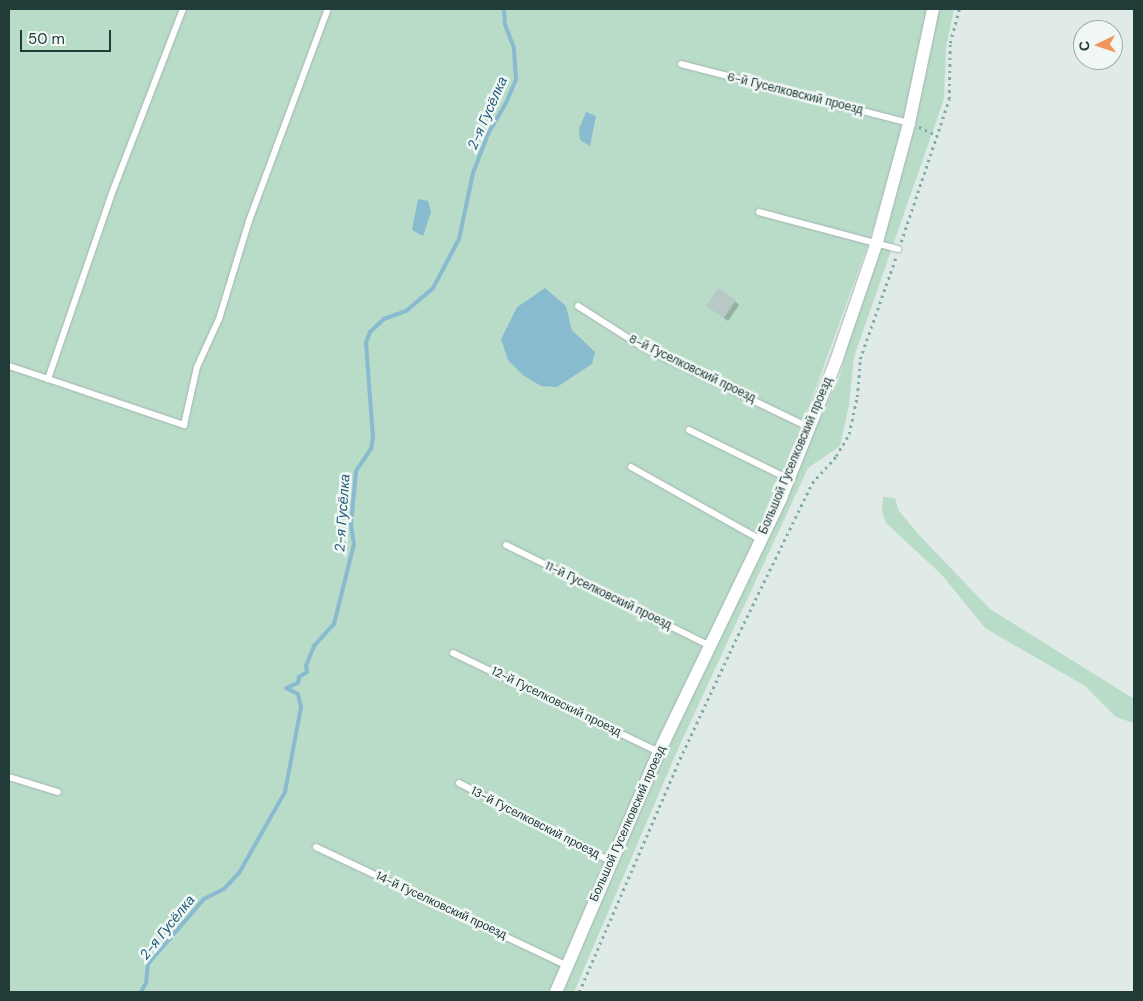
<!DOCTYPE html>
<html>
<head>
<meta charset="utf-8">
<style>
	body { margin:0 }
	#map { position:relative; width:1143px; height:1001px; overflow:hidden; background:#e0ebe8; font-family:"DM Sans",sans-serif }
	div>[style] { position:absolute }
	.green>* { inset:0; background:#b9dcc8 }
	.water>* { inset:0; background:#88bad0 }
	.shadow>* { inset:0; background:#0003 }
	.stream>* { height:4px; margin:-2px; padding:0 2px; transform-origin:2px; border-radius:2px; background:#88bad0 }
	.building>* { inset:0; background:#b8c8c4 }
	.path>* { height:2.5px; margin-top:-1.25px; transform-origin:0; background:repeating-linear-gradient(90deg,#80aea7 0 2.5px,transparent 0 6.5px) }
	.roads { filter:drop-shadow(0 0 1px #a3b3b0) drop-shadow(0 0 1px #a3b3b0) }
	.lane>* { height:6px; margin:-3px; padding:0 3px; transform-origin:3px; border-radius:3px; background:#fff }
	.street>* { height:12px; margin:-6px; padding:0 6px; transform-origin:6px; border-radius:6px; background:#fff }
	span { translate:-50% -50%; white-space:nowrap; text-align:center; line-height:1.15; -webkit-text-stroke:5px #f0f7f5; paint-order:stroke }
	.street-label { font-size:12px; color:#213b38 }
	.water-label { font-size:14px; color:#1c5976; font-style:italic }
	.frame { position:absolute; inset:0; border:10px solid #213b38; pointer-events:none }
	.north { position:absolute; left:1073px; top:20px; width:50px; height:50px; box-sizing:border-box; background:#f0f7f5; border:1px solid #9daca9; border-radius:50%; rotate:266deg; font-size:14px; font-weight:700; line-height:20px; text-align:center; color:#213b38 }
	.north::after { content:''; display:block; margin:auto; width:18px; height:22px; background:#f19558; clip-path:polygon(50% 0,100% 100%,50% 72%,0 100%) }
	.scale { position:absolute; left:20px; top:30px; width:91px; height:22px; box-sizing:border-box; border:2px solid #213b38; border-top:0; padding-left:6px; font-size:15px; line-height:18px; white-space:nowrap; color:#213b38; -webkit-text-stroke:4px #f0f7f5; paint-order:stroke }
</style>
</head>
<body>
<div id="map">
	<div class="green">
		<div style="clip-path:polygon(evenodd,9px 9px,930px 9px,903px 126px,871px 236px,777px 495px,605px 864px,549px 992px,9px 992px,9px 9px,537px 293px,566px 306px,572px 330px,595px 352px,557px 387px,501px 339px,517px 307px,537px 293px)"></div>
		<div style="clip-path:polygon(937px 9px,954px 9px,946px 47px,944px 99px,854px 357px,849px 405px,840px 446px,808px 468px,678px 749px,574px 992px,562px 992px,688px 700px,840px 375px)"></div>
		<div style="clip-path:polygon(883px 497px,895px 498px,899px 511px,920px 536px,990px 609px,1134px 699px,1134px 723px,1116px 717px,1085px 686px,985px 628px,942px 575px,886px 523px,882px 511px)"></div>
	</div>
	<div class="water">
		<div style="clip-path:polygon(586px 112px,596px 116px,590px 146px,580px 140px,579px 129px)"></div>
		<div style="clip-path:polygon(418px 199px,428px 201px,431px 212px,423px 236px,412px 230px)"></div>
		<div style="clip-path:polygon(545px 288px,566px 306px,572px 330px,595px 352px,592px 364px,557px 387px,541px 386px,523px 375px,508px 360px,501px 339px,517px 307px)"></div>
	</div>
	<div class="shadow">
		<div style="clip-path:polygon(735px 301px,739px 305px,728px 321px,708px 306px)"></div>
	</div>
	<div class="stream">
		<div style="left:141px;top:992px;width:10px;rotate:-61deg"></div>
		<div style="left:146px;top:983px;width:19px;rotate:-84deg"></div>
		<div style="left:148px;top:964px;width:86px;rotate:-49.3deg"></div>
		<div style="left:204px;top:899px;width:22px;rotate:-27deg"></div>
		<div style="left:224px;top:889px;width:22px;rotate:-47deg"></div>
		<div style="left:239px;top:873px;width:93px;rotate:-60.4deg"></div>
		<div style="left:285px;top:792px;width:86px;rotate:-79.3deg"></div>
		<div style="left:301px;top:707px;width:13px;rotate:-103deg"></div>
		<div style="left:298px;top:694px;width:13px;rotate:-153deg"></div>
		<div style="left:286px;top:688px;width:13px;rotate:-23deg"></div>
		<div style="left:298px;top:683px;width:6px;rotate:-81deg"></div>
		<div style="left:299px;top:677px;width:9px;rotate:-32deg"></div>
		<div style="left:307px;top:672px;width:6px;rotate:-99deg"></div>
		<div style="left:306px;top:666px;width:22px;rotate:-68deg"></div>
		<div style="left:314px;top:646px;width:30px;rotate:-48deg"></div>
		<div style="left:334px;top:624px;width:82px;rotate:-76deg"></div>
		<div style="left:354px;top:544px;width:19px;rotate:-99deg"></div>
		<div style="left:351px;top:525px;width:54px;rotate:-84.7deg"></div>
		<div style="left:356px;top:471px;width:27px;rotate:-56deg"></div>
		<div style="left:371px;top:449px;width:11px;rotate:-80deg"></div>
		<div style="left:373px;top:438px;width:95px;rotate:-94.2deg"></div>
		<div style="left:366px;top:343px;width:12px;rotate:-70deg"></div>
		<div style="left:370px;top:332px;width:19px;rotate:-43deg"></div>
		<div style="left:384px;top:319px;width:23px;rotate:-20deg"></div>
		<div style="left:406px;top:311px;width:35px;rotate:-40deg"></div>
		<div style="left:433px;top:288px;width:55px;rotate:-62deg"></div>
		<div style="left:459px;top:239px;width:67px;rotate:-78deg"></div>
		<div style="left:473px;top:173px;width:42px;rotate:-69deg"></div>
		<div style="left:488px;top:134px;width:36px;rotate:-60deg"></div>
		<div style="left:506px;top:103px;width:26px;rotate:-67deg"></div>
		<div style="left:516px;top:79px;width:31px;rotate:-94deg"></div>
		<div style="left:514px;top:48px;width:26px;rotate:-111deg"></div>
		<div style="left:505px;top:24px;width:15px;rotate:-94deg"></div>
	</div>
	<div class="building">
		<div style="clip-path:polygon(718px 288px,736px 300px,724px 318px,706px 306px)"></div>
	</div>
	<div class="path">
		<div style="left:919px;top:127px;width:19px;rotate:25deg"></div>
		<div style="left:901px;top:242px;width:151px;rotate:-71.4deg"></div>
		<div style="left:949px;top:99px;width:56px;rotate:-89deg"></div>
		<div style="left:950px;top:43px;width:35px;rotate:-75deg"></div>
		<div style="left:579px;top:992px;width:247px;rotate:-66.6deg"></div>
		<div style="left:677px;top:765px;width:144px;rotate:-64.9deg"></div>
		<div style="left:738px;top:635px;width:169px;rotate:-64deg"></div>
		<div style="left:812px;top:483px;width:36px;rotate:-48deg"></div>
		<div style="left:836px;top:456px;width:26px;rotate:-59deg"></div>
		<div style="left:849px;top:434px;width:38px;rotate:-78deg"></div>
		<div style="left:857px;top:397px;width:38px;rotate:-85deg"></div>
		<div style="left:860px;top:359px;width:108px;rotate:-70.6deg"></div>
	</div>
	<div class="roads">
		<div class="lane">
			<div style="left:183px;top:9px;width:200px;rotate:111.1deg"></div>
			<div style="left:111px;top:196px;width:194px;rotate:109deg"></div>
			<div style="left:48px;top:379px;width:144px;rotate:18.7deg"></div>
			<div style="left:184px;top:425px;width:59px;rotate:-77.4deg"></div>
			<div style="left:197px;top:367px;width:53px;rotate:-65.4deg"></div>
			<div style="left:219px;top:319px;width:102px;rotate:-73deg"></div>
			<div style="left:249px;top:221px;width:226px;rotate:-69.6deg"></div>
			<div style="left:681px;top:64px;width:236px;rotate:14.5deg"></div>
			<div style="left:759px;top:212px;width:144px;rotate:14.9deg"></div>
			<div style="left:578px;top:306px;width:76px;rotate:32.6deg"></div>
			<div style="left:642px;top:347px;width:184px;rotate:25.7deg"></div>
			<div style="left:9px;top:366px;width:41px;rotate:18.4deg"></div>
			<div style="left:689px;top:430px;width:109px;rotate:26.1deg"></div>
			<div style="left:631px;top:467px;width:149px;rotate:29.3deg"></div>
			<div style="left:506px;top:545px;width:228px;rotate:26.3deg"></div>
			<div style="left:453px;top:653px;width:229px;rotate:25.7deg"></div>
			<div style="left:9px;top:777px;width:51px;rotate:17deg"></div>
			<div style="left:459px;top:783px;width:172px;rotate:27.3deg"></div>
			<div style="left:316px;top:847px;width:276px;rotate:25.3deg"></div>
		</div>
		<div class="street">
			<div style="left:556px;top:992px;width:261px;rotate:-66.8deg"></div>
			<div style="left:659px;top:752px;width:282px;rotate:-64.3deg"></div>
			<div style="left:781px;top:498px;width:148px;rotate:-68.1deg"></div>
			<div style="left:836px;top:361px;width:126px;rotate:-71deg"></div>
			<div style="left:877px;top:242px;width:123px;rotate:-74.9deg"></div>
			<div style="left:909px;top:123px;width:116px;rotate:-78.1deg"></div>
		</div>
	</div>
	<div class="street-label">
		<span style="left:795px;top:94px;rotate:14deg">6-й Гуселковский проезд</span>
		<span style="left:692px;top:369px;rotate:26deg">8-й Гуселковский проезд</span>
		<span style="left:796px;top:456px;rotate:-67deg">Большой Гуселковский проезд</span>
		<span style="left:608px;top:596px;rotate:26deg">11-й Гуселковский проезд</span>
		<span style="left:556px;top:702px;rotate:26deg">12-й Гуселковский проезд</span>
		<span style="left:535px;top:823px;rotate:27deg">13-й Гуселковский проезд</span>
		<span style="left:628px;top:824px;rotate:-66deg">Большой Гуселковский проезд</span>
		<span style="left:441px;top:906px;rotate:25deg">14-й Гуселковский проезд</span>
	</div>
	<div class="water-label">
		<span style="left:487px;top:113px;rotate:-66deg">2-я Гусёлка</span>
		<span style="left:342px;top:513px;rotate:-86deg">2-я Гусёлка</span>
		<span style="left:167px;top:927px;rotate:-51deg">2-я Гусёлка</span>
	</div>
	<div class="frame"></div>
	<div class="north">С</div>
	<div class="scale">50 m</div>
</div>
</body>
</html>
